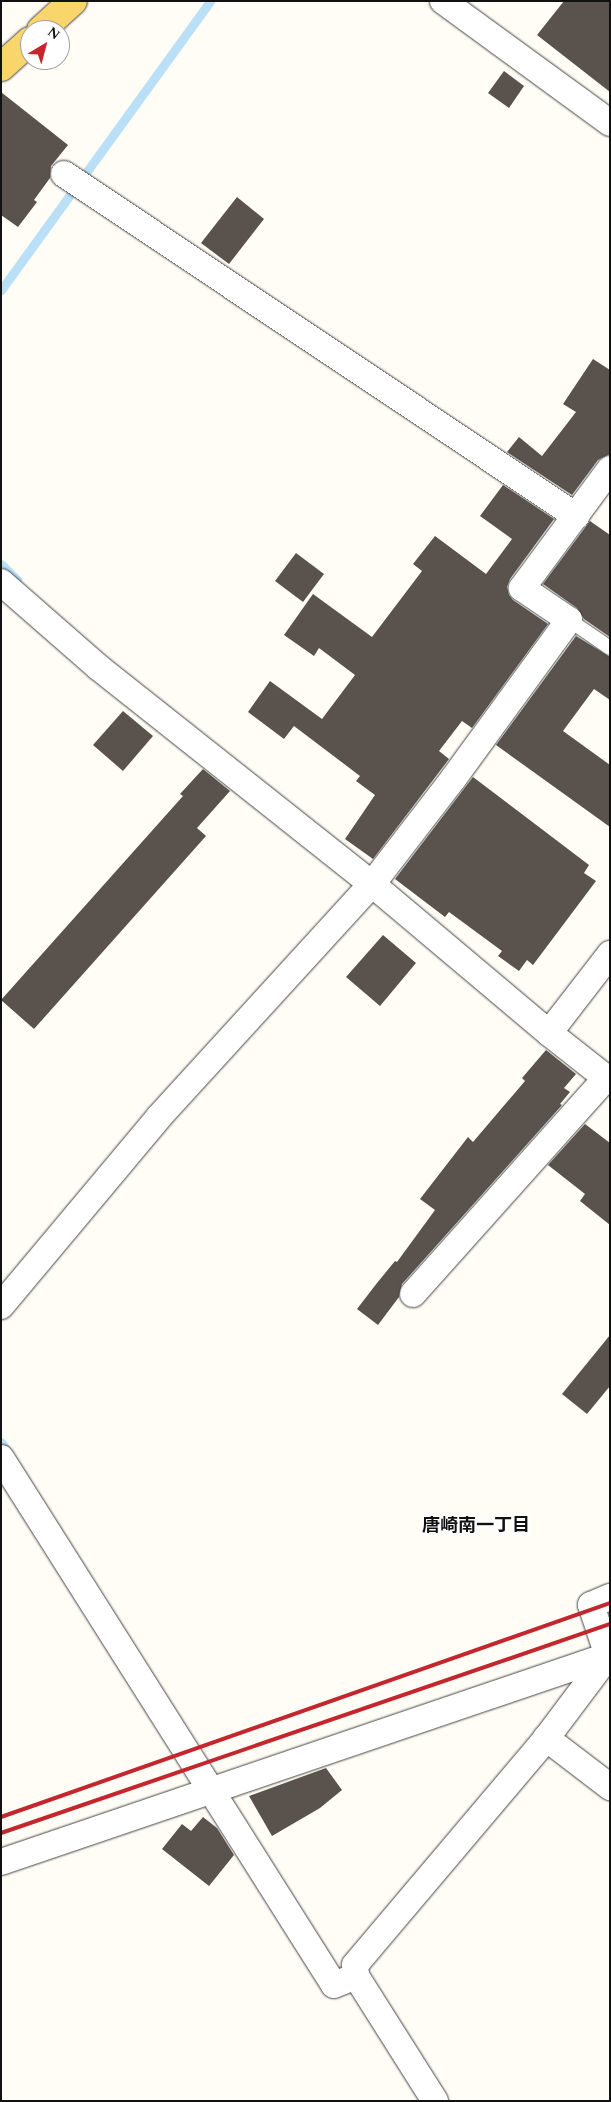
<!DOCTYPE html>
<html>
<head>
<meta charset="utf-8">
<style>
	body { margin:0 }
	#map { position:relative; width:611px; height:2102px; overflow:hidden; background:#fffdf5; font-family:Spectral,"Noto Sans JP",serif }
	div>[style] { position:absolute }
	.stream>* { height:9px; margin:-4.5px; padding:0 4.5px; transform-origin:4.5px; border-radius:4.5px; background:#b9e0f7 }
	.building>* { inset:0; background:#5a524d }
	.roads { filter:drop-shadow(0 0 1px #444) drop-shadow(0 0 1px #444) }
	.service>* { height:14px; margin:-7px; padding:0 7px; transform-origin:7px; border-radius:7px; background:#fff }
	.minor>* { height:26px; margin:-13px; padding:0 13px; transform-origin:13px; border-radius:13px; background:#fff }
	.primary>* { height:28px; margin:-14px; padding:0 14px; transform-origin:14px; border-radius:14px; background:#f9d66b }
	.rail>* { height:4px; margin:-2px; padding:0 2px; transform-origin:2px; border-radius:2px; background:#c4262e }
	span { translate:-50% -50%; white-space:nowrap; text-align:center; line-height:1.15; -webkit-text-stroke:5px #fff; paint-order:stroke }
	.neighbourhood-label { font-size:18px; color:#111; font-weight:700 }
	.frame { position:absolute; inset:0; border:2px solid #111; pointer-events:none }
	.north { position:absolute; left:20px; top:20px; width:50px; height:50px; box-sizing:border-box; background:#fff; border:1px solid #a0a0a0; border-radius:50%; rotate:37deg; font-size:14px; font-weight:700; line-height:20px; text-align:center; color:#111 }
	.north::after { content:''; display:block; margin:auto; width:18px; height:22px; background:#c4262e; clip-path:polygon(50% 0,100% 100%,50% 72%,0 100%) }
</style>
</head>
<body>
<div id="map">
	<div class="stream">
		<div style="left:1px;top:290px;width:357px;rotate:-54.1deg"></div>
		<div style="left:1px;top:564px;width:23px;rotate:45deg"></div>
		<div style="left:1px;top:1442px;width:14px;rotate:56deg"></div>
	</div>
	<div class="building">
		<div style="clip-path:polygon(564px 1px,610px 1px,610px 92px,537px 35px)"></div>
		<div style="clip-path:polygon(504px 71px,524px 86px,509px 108px,488px 93px)"></div>
		<div style="clip-path:polygon(1px 92px,68px 145px,51px 166px,50px 178px,34px 200px,37px 202px,18px 227px,1px 215px)"></div>
		<div style="clip-path:polygon(237px 197px,264px 219px,229px 264px,201px 243px)"></div>
		<div style="clip-path:polygon(593px 359px,610px 370px,610px 454px,598px 460px,572px 495px,507px 452px,519px 437px,542px 456px,576px 412px,563px 404px)"></div>
		<div style="clip-path:polygon(503px 485px,554px 519px,510px 579px,507px 587px,509px 595px,513px 600px,548px 624px,472px 728px,462px 721px,439px 751px,449px 759px,373px 859px,345px 839px,375px 795px,356px 781px,360px 776px,294px 726px,284px 739px,248px 712px,270px 681px,322px 719px,355px 675px,319px 648px,314px 656px,284px 635px,313px 594px,372px 637px,422px 571px,413px 564px,435px 536px,486px 574px,512px 539px,480px 516px)"></div>
		<div style="clip-path:polygon(590px 521px,610px 535px,610px 637px,584px 619px,577px 608px,543px 584px)"></div>
		<div style="clip-path:polygon(296px 553px,324px 574px,303px 602px,275px 581px)"></div>
		<div style="clip-path:polygon(576px 636px,610px 657px,610px 700px,594px 689px,563px 731px,610px 765px,610px 827px,496px 745px)"></div>
		<div style="clip-path:polygon(123px 711px,153px 736px,123px 771px,93px 745px)"></div>
		<div style="clip-path:polygon(203px 769px,230px 791px,197px 828px,206px 836px,34px 1029px,1px 1000px,183px 796px,180px 794px)"></div>
		<div style="clip-path:polygon(473px 777px,589px 865px,584px 873px,596px 881px,533px 965px,527px 960px,519px 971px,498px 956px,502px 951px,449px 912px,445px 917px,395px 879px)"></div>
		<div style="clip-path:polygon(383px 935px,416px 963px,380px 1006px,346px 977px)"></div>
		<div style="clip-path:polygon(546px 1050px,576px 1074px,564px 1088px,570px 1092px,560px 1104px,562px 1105px,402px 1284px,399px 1297px,378px 1325px,357px 1309px,377px 1283px,395px 1261px,397px 1262px,435px 1210px,420px 1199px,468px 1137px,473px 1142px,525px 1081px,522px 1078px)"></div>
		<div style="clip-path:polygon(585px 1124px,610px 1143px,610px 1225px,580px 1201px,585px 1194px,548px 1165px)"></div>
		<div style="clip-path:polygon(610px 1335px,610px 1386px,587px 1414px,562px 1394px)"></div>
		<div style="clip-path:polygon(326px 1768px,342px 1790px,320px 1808px,272px 1836px,249px 1796px)"></div>
		<div style="clip-path:polygon(203px 1817px,217px 1828px,234px 1855px,209px 1886px,162px 1849px,182px 1824px,191px 1831px)"></div>
	</div>
	<div class="roads">
		<div class="service">
			<div style="left:569px;top:620px;width:50px;rotate:34.3deg"></div>
		</div>
		<div class="minor">
			<div style="left:443px;top:1px;width:207px;rotate:36.1deg"></div>
			<div style="left:64px;top:174px;width:616px;rotate:33.74deg"></div>
			<div style="left:1px;top:582px;width:129px;rotate:41.2deg"></div>
			<div style="left:98px;top:667px;width:350px;rotate:38.4deg"></div>
			<div style="left:372px;top:884px;width:231px;rotate:40.1deg"></div>
			<div style="left:549px;top:1033px;width:78px;rotate:38.2deg"></div>
			<div style="left:549px;top:1033px;width:100px;rotate:-52.3deg"></div>
			<div style="left:413px;top:1294px;width:290px;rotate:-48.2deg"></div>
			<div style="left:1px;top:1306px;width:246px;rotate:-50.1deg"></div>
			<div style="left:159px;top:1117px;width:322px;rotate:-47.6deg"></div>
			<div style="left:376px;top:879px;width:126px;rotate:-52.4deg"></div>
			<div style="left:453px;top:779px;width:197px;rotate:-53.9deg"></div>
			<div style="left:569px;top:620px;width:57px;rotate:-145.8deg"></div>
			<div style="left:522px;top:588px;width:148px;rotate:-53.5deg"></div>
			<div style="left:1px;top:1458px;width:623px;rotate:57.71deg"></div>
			<div style="left:334px;top:1985px;width:24px;rotate:-22deg"></div>
			<div style="left:546px;top:1738px;width:81px;rotate:37.4deg"></div>
			<div style="left:1px;top:1862px;width:643px;rotate:-18.77deg"></div>
			<div style="left:435px;top:2101px;width:148px;rotate:-122.3deg"></div>
			<div style="left:356px;top:1976px;width:11px;rotate:-95deg"></div>
			<div style="left:355px;top:1965px;width:294px;rotate:-49.8deg"></div>
			<div style="left:545px;top:1740px;width:105px;rotate:-53.1deg"></div>
			<div style="left:608px;top:1656px;width:54px;rotate:-108.4deg"></div>
			<div style="left:591px;top:1605px;width:21px;rotate:-23deg"></div>
		</div>
		<div class="primary">
			<div style="left:41px;top:30px;width:43px;rotate:-42.2deg"></div>
			<div style="left:1px;top:67px;width:39px;rotate:-42deg"></div>
		</div>
	</div>
	<div class="rail">
		<div style="left:1px;top:1817px;width:646px;rotate:-19.36deg"></div>
		<div style="left:1px;top:1833px;width:644px;rotate:-18.94deg"></div>
	</div>
	<div class="neighbourhood-label">
		<span style="left:476px;top:1526px">唐崎南一丁目</span>
	</div>
	<div class="frame"></div>
	<div class="north">N</div>
</div>
</body>
</html>
